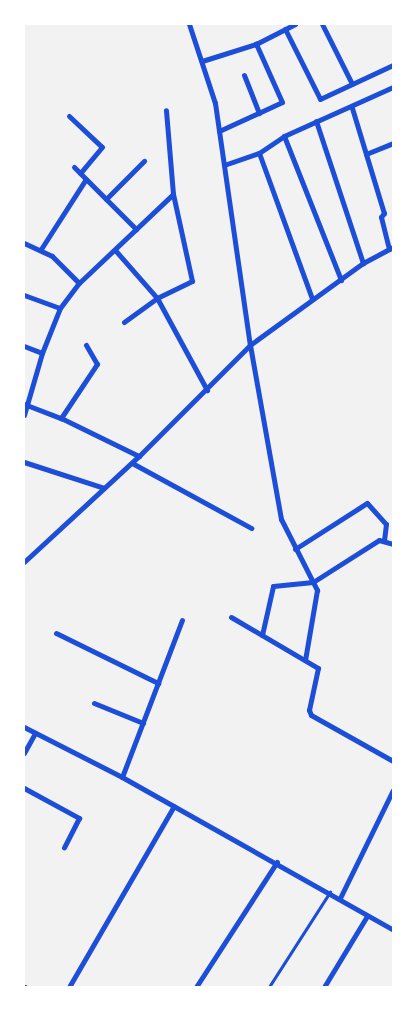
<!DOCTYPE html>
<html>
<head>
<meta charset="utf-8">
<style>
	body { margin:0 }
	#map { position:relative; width:417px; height:1011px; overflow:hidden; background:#f2f2f2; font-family:"Source Sans 3",sans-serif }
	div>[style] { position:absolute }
	.service>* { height:2.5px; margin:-1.25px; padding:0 1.25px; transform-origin:1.25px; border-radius:1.25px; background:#1d4ed8 }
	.minor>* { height:5px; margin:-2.5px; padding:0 2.5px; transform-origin:2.5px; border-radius:2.5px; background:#1d4ed8 }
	span { translate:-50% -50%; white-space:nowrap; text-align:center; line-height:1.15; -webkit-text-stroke:4px #fff; paint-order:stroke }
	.frame { position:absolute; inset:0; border:25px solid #fff; pointer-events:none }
</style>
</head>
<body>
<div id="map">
	<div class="service">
		<div style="left:269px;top:987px;width:113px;rotate:-57.3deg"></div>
	</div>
	<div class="minor">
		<div style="left:189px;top:24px;width:83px;rotate:71.8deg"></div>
		<div style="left:215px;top:103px;width:245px;rotate:81.8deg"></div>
		<div style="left:250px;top:345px;width:177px;rotate:79.9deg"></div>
		<div style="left:281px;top:519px;width:80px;rotate:63.1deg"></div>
		<div style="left:317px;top:590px;width:71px;rotate:99.7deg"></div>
		<div style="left:322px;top:24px;width:67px;rotate:63.4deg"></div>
		<div style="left:285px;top:29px;width:78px;rotate:63.4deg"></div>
		<div style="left:320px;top:99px;width:81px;rotate:-25deg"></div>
		<div style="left:202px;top:61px;width:57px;rotate:-17.5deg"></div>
		<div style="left:256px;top:44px;width:44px;rotate:-27.1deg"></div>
		<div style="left:244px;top:75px;width:41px;rotate:68.5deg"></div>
		<div style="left:352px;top:108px;width:110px;rotate:73.1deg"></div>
		<div style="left:384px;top:213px;width:5px;rotate:127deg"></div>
		<div style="left:381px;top:217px;width:33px;rotate:76deg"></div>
		<div style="left:69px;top:116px;width:45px;rotate:43.2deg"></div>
		<div style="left:102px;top:147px;width:34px;rotate:130deg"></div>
		<div style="left:316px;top:121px;width:150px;rotate:71.7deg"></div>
		<div style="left:219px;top:131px;width:69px;rotate:-24.7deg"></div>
		<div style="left:282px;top:102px;width:64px;rotate:-114.1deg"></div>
		<div style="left:284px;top:136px;width:155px;rotate:68.4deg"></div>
		<div style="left:259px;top:153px;width:155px;rotate:70deg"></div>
		<div style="left:366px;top:154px;width:29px;rotate:-22deg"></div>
		<div style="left:224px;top:165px;width:37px;rotate:-19deg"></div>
		<div style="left:259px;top:153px;width:30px;rotate:-34deg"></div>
		<div style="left:284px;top:136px;width:120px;rotate:-24.2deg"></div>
		<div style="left:74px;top:167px;width:88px;rotate:45deg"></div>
		<div style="left:106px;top:199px;width:54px;rotate:-45deg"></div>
		<div style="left:24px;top:243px;width:31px;rotate:25deg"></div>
		<div style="left:52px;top:256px;width:38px;rotate:45deg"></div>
		<div style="left:41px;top:249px;width:83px;rotate:-57.3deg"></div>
		<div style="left:115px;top:250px;width:64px;rotate:48.8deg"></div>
		<div style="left:157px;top:298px;width:105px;rotate:61.5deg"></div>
		<div style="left:24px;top:295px;width:38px;rotate:20deg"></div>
		<div style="left:124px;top:322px;width:41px;rotate:-36deg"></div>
		<div style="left:157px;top:298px;width:39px;rotate:-26deg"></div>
		<div style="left:192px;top:281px;width:89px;rotate:-102.3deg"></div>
		<div style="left:173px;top:194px;width:84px;rotate:-94.8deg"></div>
		<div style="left:24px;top:346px;width:19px;rotate:21deg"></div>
		<div style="left:24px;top:404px;width:40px;rotate:21deg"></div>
		<div style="left:61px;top:418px;width:87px;rotate:26deg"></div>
		<div style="left:24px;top:415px;width:65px;rotate:-73.8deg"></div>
		<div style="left:42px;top:353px;width:48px;rotate:-68.2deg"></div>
		<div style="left:60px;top:308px;width:31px;rotate:-53deg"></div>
		<div style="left:79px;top:283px;width:129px;rotate:-43.4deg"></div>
		<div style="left:61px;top:418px;width:65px;rotate:-56.3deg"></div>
		<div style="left:97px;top:364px;width:22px;rotate:-120deg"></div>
		<div style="left:24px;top:462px;width:84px;rotate:18deg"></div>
		<div style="left:132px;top:463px;width:136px;rotate:28.6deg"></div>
		<div style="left:295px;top:549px;width:85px;rotate:-32.6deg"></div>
		<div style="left:367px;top:503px;width:28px;rotate:48deg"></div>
		<div style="left:386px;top:524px;width:16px;rotate:97deg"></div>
		<div style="left:24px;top:562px;width:156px;rotate:-42.7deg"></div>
		<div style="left:139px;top:456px;width:157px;rotate:-45deg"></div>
		<div style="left:250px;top:345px;width:140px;rotate:-36deg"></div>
		<div style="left:363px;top:263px;width:34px;rotate:-28deg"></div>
		<div style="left:231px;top:617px;width:101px;rotate:30.4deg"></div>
		<div style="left:318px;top:668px;width:43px;rotate:102.1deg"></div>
		<div style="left:309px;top:710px;width:5px;rotate:68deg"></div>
		<div style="left:311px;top:715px;width:94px;rotate:29.3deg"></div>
		<div style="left:56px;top:633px;width:114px;rotate:26.1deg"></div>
		<div style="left:262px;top:635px;width:50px;rotate:-77.3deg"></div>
		<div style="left:273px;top:586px;width:40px;rotate:-5.7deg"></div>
		<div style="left:313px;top:582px;width:78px;rotate:-32.5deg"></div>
		<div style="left:379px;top:540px;width:15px;rotate:16deg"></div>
		<div style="left:94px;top:703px;width:53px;rotate:22.2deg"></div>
		<div style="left:24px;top:727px;width:110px;rotate:27deg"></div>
		<div style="left:122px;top:777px;width:311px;rotate:29.4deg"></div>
		<div style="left:24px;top:753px;width:23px;rotate:-61deg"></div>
		<div style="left:122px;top:777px;width:168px;rotate:-69.1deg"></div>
		<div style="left:24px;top:788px;width:63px;rotate:28.6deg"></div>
		<div style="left:79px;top:818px;width:33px;rotate:117deg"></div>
		<div style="left:340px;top:898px;width:120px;rotate:-63.9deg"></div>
		<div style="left:24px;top:987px;width:1px"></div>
		<div style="left:69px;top:987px;width:209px;rotate:-59.9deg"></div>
		<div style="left:196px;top:987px;width:149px;rotate:-57.1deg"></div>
		<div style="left:324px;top:987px;width:83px;rotate:-58.8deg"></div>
	</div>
	<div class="frame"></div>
</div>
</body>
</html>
